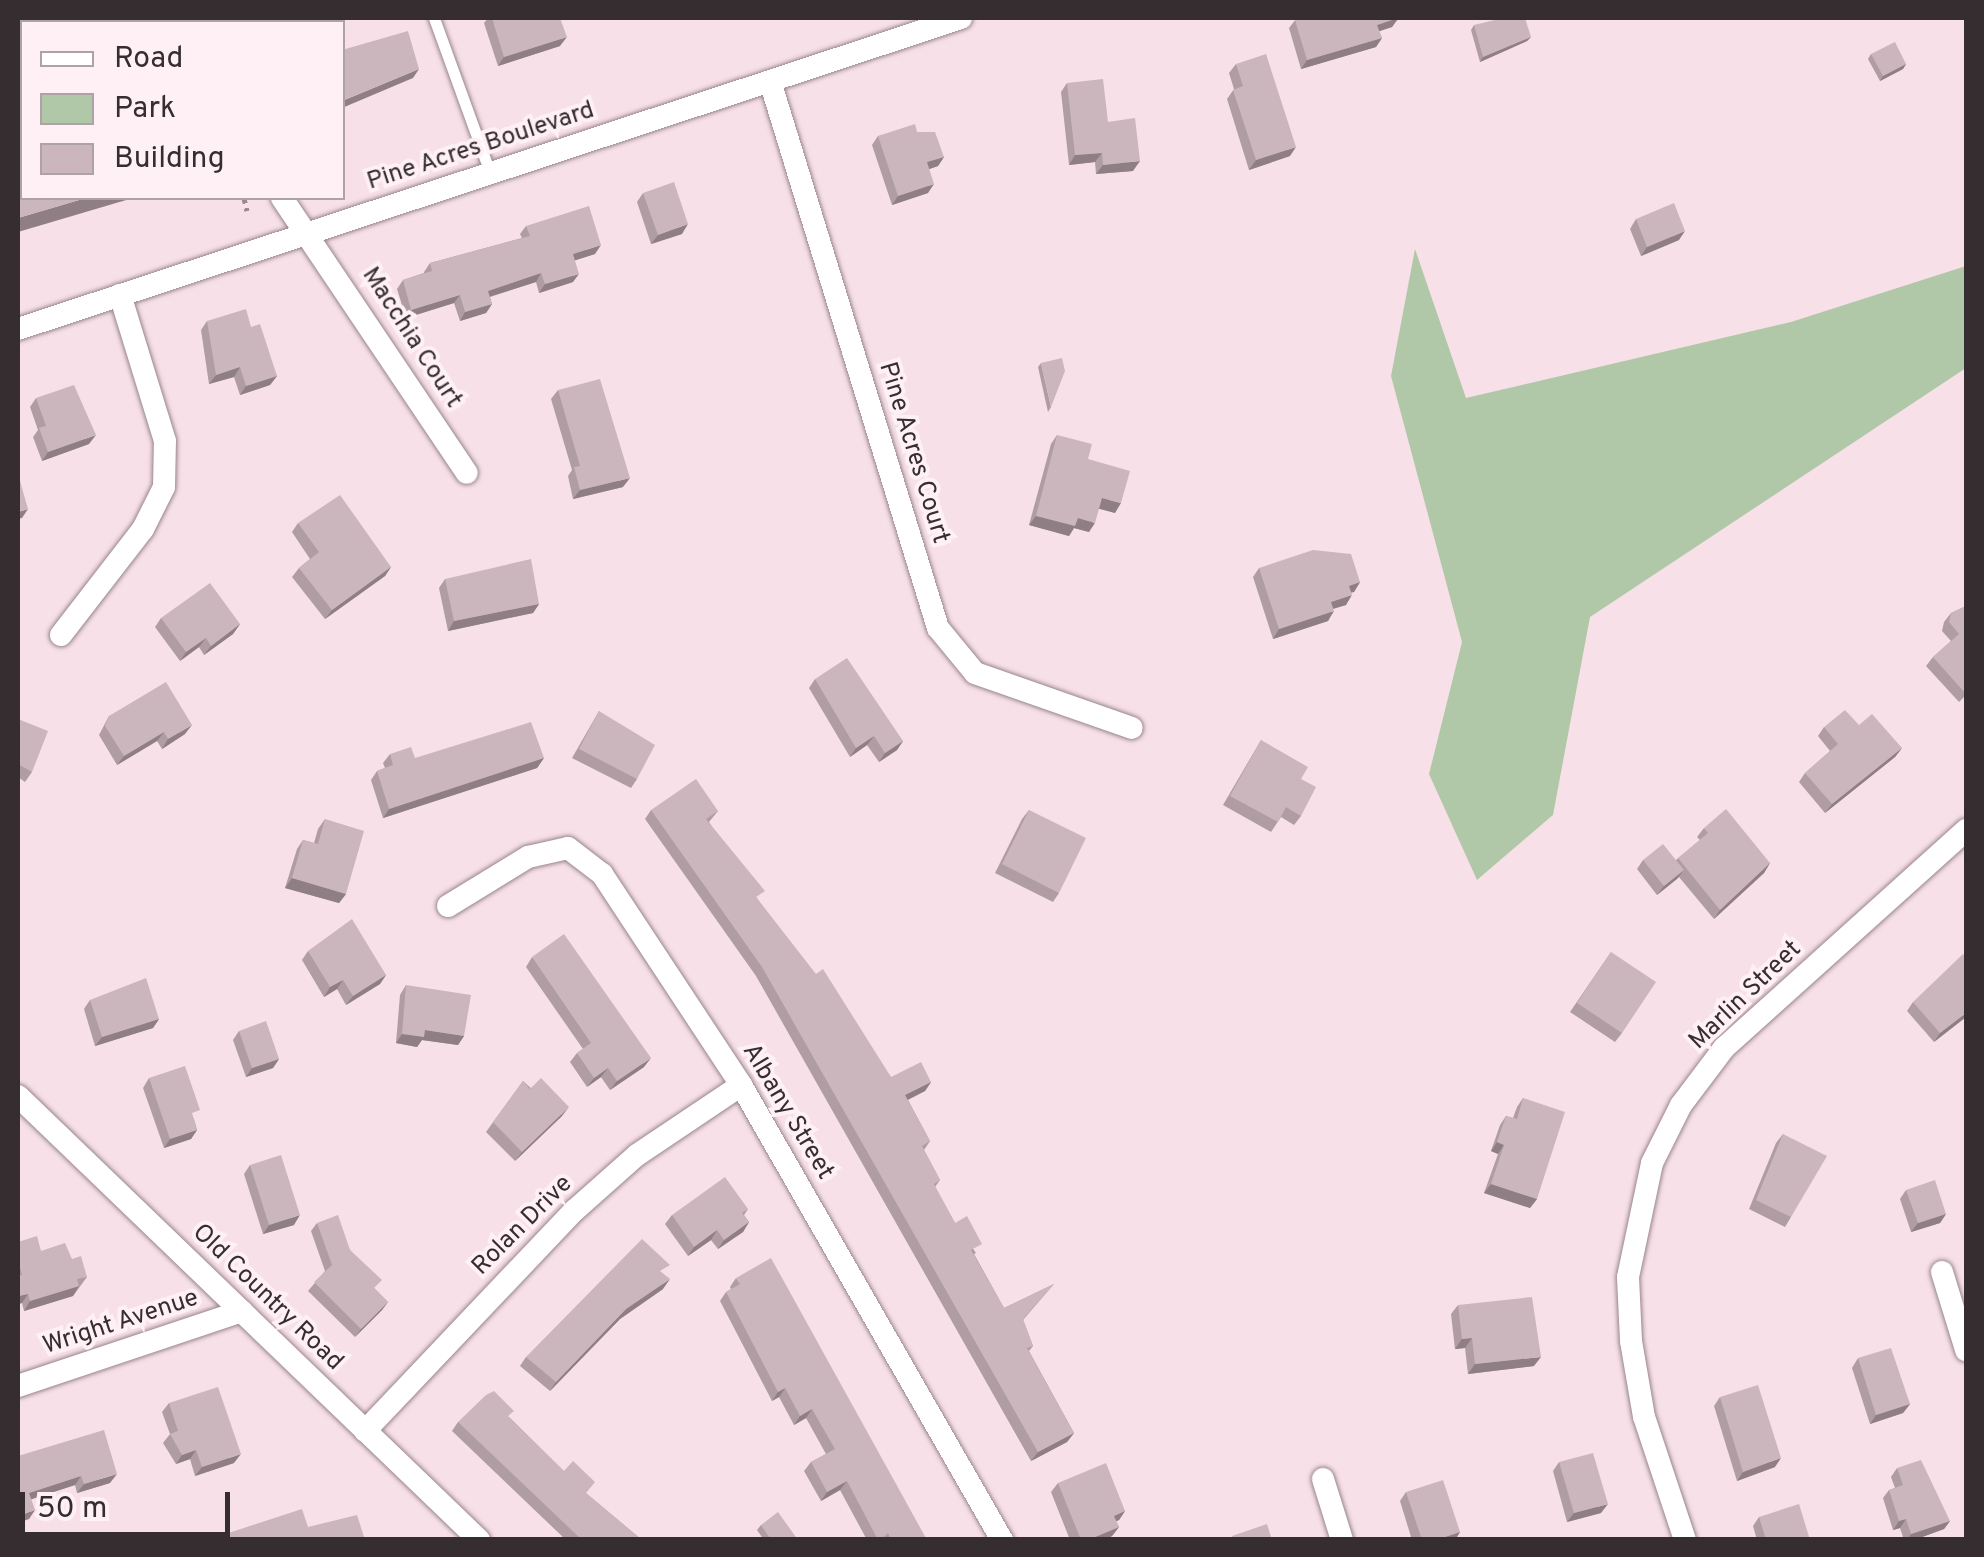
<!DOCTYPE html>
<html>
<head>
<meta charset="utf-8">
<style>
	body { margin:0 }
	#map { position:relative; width:1984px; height:1557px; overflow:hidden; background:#f7e0e8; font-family:Overpass,sans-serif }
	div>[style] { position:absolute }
	.green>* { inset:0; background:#b1c8a8 }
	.path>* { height:5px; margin-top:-2.5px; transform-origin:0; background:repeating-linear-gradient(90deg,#998a8f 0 5px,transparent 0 10px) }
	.roads { filter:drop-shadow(0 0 2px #99858c) drop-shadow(0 0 2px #99858c) }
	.lane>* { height:11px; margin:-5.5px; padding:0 5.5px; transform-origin:5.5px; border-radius:5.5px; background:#fff }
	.street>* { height:22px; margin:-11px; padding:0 11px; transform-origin:11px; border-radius:11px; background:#fff }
	.wall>* { inset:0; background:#af9da3 }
	.shaded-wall>* { inset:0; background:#8f7f85 }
	.building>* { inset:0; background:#ccb6be }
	span { translate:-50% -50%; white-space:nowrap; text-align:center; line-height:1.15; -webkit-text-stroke:8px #fef0f5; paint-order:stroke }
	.street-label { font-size:25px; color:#352d30 }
	.frame { position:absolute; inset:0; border:20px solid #352d30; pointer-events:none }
	.legend { position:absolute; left:20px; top:20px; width:325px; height:180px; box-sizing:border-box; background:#fef0f5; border:2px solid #aea2a6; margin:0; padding:12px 18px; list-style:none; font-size:30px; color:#352d30 }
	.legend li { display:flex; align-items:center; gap:20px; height:50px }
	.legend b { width:50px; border:2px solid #aea2a6 }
	.scale { position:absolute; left:20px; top:1492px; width:210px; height:45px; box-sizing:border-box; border:5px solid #352d30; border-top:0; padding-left:12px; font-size:30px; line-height:35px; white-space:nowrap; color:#352d30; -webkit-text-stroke:8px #fef0f5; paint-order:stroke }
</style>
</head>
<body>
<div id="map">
	<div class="green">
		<div style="clip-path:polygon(1415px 249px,1466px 398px,1791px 322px,1966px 266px,1966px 368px,1590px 617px,1553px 815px,1477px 880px,1429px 774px,1462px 642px,1391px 376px)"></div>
	</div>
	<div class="path">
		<div style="left:21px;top:18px;width:5px;rotate:53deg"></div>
		<div style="left:244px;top:198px;width:13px;rotate:77deg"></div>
	</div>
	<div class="roads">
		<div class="lane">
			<div style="left:434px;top:18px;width:165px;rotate:70.1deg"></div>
		</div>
		<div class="street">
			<div style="left:154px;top:18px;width:5px;rotate:53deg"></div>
			<div style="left:770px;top:81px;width:572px;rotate:72.93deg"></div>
			<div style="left:938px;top:628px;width:58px;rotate:50.6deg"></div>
			<div style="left:975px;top:673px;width:166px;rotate:19.3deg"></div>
			<div style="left:282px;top:198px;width:331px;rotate:56.1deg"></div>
			<div style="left:18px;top:329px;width:993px;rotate:-18.25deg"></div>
			<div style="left:61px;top:635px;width:134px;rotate:-52.3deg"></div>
			<div style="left:143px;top:529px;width:47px;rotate:-63.4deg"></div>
			<div style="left:164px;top:487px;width:46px;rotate:-88.8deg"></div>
			<div style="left:165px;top:441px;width:153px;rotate:-107.1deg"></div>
			<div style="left:448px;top:906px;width:94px;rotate:-31.5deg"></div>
			<div style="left:528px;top:857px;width:41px;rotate:-12.7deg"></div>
			<div style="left:568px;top:848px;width:43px;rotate:37.4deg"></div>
			<div style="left:602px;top:874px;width:253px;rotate:56.6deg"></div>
			<div style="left:741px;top:1085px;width:525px;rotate:60.16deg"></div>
			<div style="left:18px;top:1096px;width:640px;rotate:43.92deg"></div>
			<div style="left:1942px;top:1272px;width:82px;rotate:72.9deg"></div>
			<div style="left:18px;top:1386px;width:236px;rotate:-18.5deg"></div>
			<div style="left:365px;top:1431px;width:305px;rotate:-46.5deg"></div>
			<div style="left:575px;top:1210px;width:83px;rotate:-41.6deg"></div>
			<div style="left:637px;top:1155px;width:125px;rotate:-33.9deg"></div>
			<div style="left:1323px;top:1479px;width:64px;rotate:72.7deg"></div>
			<div style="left:1685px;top:1540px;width:130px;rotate:-108.4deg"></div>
			<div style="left:1644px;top:1417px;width:77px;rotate:-99.7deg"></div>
			<div style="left:1631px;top:1341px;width:64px;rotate:-92.7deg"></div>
			<div style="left:1628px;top:1277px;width:116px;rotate:-78.1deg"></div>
			<div style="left:1652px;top:1163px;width:65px;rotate:-63.4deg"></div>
			<div style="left:1681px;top:1105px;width:71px;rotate:-53deg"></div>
			<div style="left:1724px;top:1048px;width:326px;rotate:-42deg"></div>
		</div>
	</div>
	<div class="wall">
		<div style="clip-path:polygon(32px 18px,109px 18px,112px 22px,35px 22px)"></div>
		<div style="clip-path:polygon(488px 18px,560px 18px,560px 46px,498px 66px,484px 23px)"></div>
		<div style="clip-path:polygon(1295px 18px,1399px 18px,1392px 27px,1379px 31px,1382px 38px,1376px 47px,1301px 69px,1289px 28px,1296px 19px)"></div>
		<div style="clip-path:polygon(1474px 25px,1531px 37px,1527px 41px,1480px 62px,1471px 30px)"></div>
		<div style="clip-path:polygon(1871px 54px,1906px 64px,1903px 69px,1880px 81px,1868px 59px)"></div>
		<div style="clip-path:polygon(1236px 64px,1290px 156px,1249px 170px,1227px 99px,1234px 89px,1229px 73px)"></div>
		<div style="clip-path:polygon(1067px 83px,1108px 122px,1133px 171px,1096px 174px,1095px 162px,1069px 165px,1061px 92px)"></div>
		<div style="clip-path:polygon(917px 132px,944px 157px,938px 166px,929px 169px,928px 193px,892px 205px,872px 145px,878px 136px)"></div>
		<div style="clip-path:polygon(643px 193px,682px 234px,651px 244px,637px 202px)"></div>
		<div style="clip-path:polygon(1636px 219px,1679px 240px,1641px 256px,1630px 229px)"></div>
		<div style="clip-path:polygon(526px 226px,595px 254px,575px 260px,573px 282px,539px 293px,536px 282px,490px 297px,492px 304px,486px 313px,460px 321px,454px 303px,406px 318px,397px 289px,403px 280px,424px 273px,424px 272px,430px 263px,522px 238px,520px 234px)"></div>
		<div style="clip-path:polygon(207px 321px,251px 327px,277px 376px,270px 385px,240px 395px,234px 377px,209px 384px,201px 330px)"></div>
		<div style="clip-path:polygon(1041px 363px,1051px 407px,1048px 412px,1038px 367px)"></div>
		<div style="clip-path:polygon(558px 390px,623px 487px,573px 499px,568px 476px,572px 470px,551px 399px)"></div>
		<div style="clip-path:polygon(36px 398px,89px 444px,42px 461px,33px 437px,38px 430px,30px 407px)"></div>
		<div style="clip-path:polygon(1057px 435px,1088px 459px,1115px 513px,1099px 508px,1089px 532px,1074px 528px,1069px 536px,1029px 525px,1051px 444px)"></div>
		<div style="clip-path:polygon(298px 523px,391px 567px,385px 576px,325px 619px,292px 577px,299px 568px,310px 559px,292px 532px)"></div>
		<div style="clip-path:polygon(1259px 568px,1360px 582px,1354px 592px,1351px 592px,1346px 605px,1333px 609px,1328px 621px,1273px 639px,1253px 577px)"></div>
		<div style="clip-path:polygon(445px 579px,539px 604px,533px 613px,448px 631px,439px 588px)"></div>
		<div style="clip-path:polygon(1966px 606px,1966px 695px,1959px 702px,1926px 666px,1933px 657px,1951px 641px,1942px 631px,1944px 622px,1951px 613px)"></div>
		<div style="clip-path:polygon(161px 618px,240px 624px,233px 634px,204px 655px,199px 647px,180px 661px,155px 627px)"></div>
		<div style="clip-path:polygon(815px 679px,903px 741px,897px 750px,879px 762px,867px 745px,850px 757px,809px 688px)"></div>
		<div style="clip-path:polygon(599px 711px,637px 779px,631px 788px,572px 758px)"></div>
		<div style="clip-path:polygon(109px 716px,185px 734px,162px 749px,157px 741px,117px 765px,99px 735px)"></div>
		<div style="clip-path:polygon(18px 719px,32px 772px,25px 782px,18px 777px)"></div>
		<div style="clip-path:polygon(1859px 725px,1902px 748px,1895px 757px,1825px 813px,1799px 782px,1805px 773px,1830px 751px,1818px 736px,1824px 727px)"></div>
		<div style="clip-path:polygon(1261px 740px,1301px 779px,1301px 816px,1294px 825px,1281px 817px,1271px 832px,1223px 805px)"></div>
		<div style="clip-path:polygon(390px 754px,415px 758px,544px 758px,537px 768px,383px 818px,371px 780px,377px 771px,385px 768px,383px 763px)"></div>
		<div style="clip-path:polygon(651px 810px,718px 811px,709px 822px,758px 900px,891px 1077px,931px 1082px,925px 1091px,908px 1100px,930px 1141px,924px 1150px,940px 1180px,935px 1187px,955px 1223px,976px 1253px,974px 1254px,1004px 1308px,1054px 1284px,1023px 1320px,1033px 1346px,1029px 1351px,1074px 1433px,1067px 1442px,1031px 1461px,756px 976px,645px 819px)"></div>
		<div style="clip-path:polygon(1029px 810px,1059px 893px,1053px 902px,995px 873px,1022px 819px)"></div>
		<div style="clip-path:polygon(325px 819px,346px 894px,339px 903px,285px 888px,297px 849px,303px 840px,314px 843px,318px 829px)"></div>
		<div style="clip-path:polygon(1704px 828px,1770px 863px,1764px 873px,1714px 919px,1679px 877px,1657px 895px,1637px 869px,1643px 860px,1676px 860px,1700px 840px,1697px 837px)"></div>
		<div style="clip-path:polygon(308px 951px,386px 975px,380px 984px,346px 1005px,337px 989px,324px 997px,302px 960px)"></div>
		<div style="clip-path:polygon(1611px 952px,1622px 1033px,1615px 1042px,1570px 1012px)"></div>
		<div style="clip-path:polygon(532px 957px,644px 1067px,610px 1090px,601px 1077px,587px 1087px,570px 1062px,577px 1053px,583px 1049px,526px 967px)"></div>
		<div style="clip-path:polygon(406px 985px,464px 1036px,458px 1045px,422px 1040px,417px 1047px,396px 1043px,400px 995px)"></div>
		<div style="clip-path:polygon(90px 1000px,159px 1019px,153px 1028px,95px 1046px,84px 1009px)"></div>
		<div style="clip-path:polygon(1913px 1002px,1966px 1017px,1934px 1042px,1907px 1011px)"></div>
		<div style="clip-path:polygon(239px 1031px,279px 1059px,273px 1068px,246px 1077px,233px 1040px)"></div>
		<div style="clip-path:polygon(149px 1078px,194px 1119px,197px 1130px,191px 1139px,164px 1148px,143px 1088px)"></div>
		<div style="clip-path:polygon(523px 1081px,562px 1116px,515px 1161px,486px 1132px)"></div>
		<div style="clip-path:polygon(1523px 1098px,1537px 1199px,1530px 1208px,1484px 1193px,1498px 1154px,1491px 1151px,1500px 1125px,1506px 1116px,1513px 1118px,1517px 1107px)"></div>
		<div style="clip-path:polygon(1783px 1134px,1791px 1217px,1785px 1227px,1749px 1209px,1776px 1143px)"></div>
		<div style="clip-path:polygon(250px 1165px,294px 1225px,263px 1234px,244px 1174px)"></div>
		<div style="clip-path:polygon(1906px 1190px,1946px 1214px,1940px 1223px,1911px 1232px,1900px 1199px)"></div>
		<div style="clip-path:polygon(748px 1209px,744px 1215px,749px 1222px,743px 1232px,718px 1249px,711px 1240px,688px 1256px,665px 1224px,672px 1215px)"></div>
		<div style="clip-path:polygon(317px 1223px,350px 1250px,375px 1289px,388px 1302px,382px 1310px,355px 1337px,308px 1291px,325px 1271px,311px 1231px)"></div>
		<div style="clip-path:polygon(18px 1242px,41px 1251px,72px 1259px,87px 1277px,73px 1296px,24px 1311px,22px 1303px,18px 1304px)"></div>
		<div style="clip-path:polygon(663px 1274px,663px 1289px,620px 1319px,550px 1391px,520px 1366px,526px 1357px)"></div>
		<div style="clip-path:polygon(736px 1278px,927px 1540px,867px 1540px,840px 1490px,821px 1501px,804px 1471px,811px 1462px,826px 1454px,806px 1418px,794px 1425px,779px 1397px,772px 1401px,720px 1301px,726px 1292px,731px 1289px,730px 1287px)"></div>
		<div style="clip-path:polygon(1458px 1305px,1534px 1366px,1468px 1374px,1465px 1348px,1455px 1349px,1451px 1314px)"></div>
		<div style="clip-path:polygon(1858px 1358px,1910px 1404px,1903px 1413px,1870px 1424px,1852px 1368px)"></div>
		<div style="clip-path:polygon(1720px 1397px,1775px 1467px,1737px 1481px,1714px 1406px)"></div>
		<div style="clip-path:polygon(169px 1403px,234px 1463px,195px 1476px,190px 1459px,176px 1464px,163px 1443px,170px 1434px,162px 1412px)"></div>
		<div style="clip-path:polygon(509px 1417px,587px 1494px,642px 1540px,566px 1540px,452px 1431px,458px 1422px)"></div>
		<div style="clip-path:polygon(18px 1456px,110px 1483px,77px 1493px,75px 1485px,31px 1499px,29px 1519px)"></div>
		<div style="clip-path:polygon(1559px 1462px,1601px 1513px,1567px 1522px,1553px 1471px)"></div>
		<div style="clip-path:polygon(1897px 1468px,1950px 1521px,1944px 1529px,1914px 1540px,1904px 1540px,1900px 1528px,1893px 1530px,1883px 1498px,1889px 1490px,1895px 1488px,1891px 1477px)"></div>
		<div style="clip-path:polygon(1058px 1483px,1125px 1511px,1119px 1520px,1116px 1521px,1119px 1527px,1112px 1536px,1104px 1540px,1070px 1540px,1051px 1492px)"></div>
		<div style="clip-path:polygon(1406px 1492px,1460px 1532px,1455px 1540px,1412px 1540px,1400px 1501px)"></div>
		<div style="clip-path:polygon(1759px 1517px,1810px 1540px,1757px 1540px,1753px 1526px)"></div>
		<div style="clip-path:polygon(761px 1525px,798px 1540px,764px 1540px,757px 1530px)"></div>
	</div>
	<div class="shaded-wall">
		<div style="clip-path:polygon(1398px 18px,1392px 27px,1371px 34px,1377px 25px)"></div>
		<div style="clip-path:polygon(567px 37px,560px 46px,498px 66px,504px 57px)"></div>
		<div style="clip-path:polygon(1531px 37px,1527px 41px,1480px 62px,1483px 57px)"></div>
		<div style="clip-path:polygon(1382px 38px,1376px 47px,1301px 69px,1307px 60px)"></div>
		<div style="clip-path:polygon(1906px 64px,1903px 69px,1880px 81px,1883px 76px)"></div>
		<div style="clip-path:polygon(419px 69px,413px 78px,342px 108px,342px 101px)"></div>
		<div style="clip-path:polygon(1296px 147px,1290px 156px,1249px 170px,1256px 160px)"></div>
		<div style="clip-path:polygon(1102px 153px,1095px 162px,1069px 165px,1075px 155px)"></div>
		<div style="clip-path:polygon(944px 157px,938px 166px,921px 172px,927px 162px)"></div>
		<div style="clip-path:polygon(1140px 161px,1133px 171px,1096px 174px,1103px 165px)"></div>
		<div style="clip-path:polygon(934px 184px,928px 193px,892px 205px,898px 196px)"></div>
		<div style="clip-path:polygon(86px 198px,133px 198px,18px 232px,18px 218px)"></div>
		<div style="clip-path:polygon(688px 224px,682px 234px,651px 244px,658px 235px)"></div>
		<div style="clip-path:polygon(1685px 231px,1679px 240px,1641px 256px,1647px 247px)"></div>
		<div style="clip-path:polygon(601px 245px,595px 254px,567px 263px,573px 254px)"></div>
		<div style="clip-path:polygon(541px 273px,536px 282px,482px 299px,488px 291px)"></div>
		<div style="clip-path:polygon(579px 274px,573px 282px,539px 293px,545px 284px)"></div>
		<div style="clip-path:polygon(460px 295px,454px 303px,406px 318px,411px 310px)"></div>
		<div style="clip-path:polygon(492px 304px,486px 313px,460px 321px,465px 312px)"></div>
		<div style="clip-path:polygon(240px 367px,234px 377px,209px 384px,216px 375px)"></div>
		<div style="clip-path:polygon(277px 376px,270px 385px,240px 395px,246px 386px)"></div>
		<div style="clip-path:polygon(96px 435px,89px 444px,42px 461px,48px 452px)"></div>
		<div style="clip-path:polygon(630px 478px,623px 487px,573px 499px,580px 490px)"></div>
		<div style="clip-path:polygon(1102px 498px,1121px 503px,1115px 513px,1096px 508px)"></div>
		<div style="clip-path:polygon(28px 509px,22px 518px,18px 519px,18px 512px)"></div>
		<div style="clip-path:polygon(1036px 516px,1078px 518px,1095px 523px,1089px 532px,1074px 528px,1069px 536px,1029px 525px)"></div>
		<div style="clip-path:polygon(391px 567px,385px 576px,325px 619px,332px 610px)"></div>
		<div style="clip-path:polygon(1360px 582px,1354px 592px,1343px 595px,1349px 586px)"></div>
		<div style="clip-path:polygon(1352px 595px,1346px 605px,1325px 611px,1331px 602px)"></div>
		<div style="clip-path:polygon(539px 604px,533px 613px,448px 631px,454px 621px)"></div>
		<div style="clip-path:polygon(1334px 611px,1328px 621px,1273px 639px,1279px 629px)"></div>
		<div style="clip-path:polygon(240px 624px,233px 634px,204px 655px,211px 646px)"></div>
		<div style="clip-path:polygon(206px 638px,199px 647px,180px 661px,186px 652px)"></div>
		<div style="clip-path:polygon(192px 725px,185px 734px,162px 749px,168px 739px)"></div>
		<div style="clip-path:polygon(164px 732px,157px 741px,117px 765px,124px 756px)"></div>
		<div style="clip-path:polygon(874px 736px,867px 745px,850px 757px,856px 748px)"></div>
		<div style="clip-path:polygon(903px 741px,897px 750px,879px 762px,885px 753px)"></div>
		<div style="clip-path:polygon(1902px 748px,1895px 757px,1825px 813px,1832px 804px)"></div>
		<div style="clip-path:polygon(544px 758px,537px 768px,383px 818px,389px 809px)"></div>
		<div style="clip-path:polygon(1770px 863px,1764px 873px,1714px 919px,1720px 910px)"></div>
		<div style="clip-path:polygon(1684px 870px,1677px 879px,1657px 895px,1664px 886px)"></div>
		<div style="clip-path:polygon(292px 878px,346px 894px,339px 903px,285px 888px)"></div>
		<div style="clip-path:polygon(386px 975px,380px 984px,346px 1005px,353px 996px)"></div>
		<div style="clip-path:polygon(343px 980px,337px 989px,324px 997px,330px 987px)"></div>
		<div style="clip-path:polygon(1966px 1013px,1966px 1017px,1934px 1042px,1940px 1033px)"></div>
		<div style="clip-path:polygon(159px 1019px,153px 1028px,95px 1046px,102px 1037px)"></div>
		<div style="clip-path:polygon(425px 1030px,464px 1036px,458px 1045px,422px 1040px,417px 1047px,396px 1043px,402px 1034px)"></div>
		<div style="clip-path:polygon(651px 1058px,644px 1067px,610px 1090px,617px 1081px)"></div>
		<div style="clip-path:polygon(279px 1059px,273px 1068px,246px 1077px,252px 1068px)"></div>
		<div style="clip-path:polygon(608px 1068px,601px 1077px,587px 1087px,594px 1078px)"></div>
		<div style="clip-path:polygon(931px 1082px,925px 1091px,899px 1104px,905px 1095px)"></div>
		<div style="clip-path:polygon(569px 1107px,562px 1116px,515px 1161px,522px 1152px)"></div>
		<div style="clip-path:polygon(197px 1130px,191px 1139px,164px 1148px,170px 1139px)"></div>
		<div style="clip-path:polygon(1497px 1142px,1504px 1145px,1498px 1154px,1491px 1151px)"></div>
		<div style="clip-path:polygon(1491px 1184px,1537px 1199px,1530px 1208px,1484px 1193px)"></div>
		<div style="clip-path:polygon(1946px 1214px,1940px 1223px,1911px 1232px,1918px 1223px)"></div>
		<div style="clip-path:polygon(300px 1215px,294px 1225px,263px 1234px,269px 1225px)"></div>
		<div style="clip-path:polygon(749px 1222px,743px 1232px,718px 1249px,724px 1240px)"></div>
		<div style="clip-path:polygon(717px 1230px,711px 1240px,688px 1256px,694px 1247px)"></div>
		<div style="clip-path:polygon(670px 1279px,663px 1289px,620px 1319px,550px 1391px,556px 1382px,626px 1309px)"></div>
		<div style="clip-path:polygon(79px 1286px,73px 1296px,24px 1311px,30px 1301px)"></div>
		<div style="clip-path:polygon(28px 1294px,22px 1303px,18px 1304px,19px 1296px)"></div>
		<div style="clip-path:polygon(388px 1302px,382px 1310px,355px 1337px,361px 1329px)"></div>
		<div style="clip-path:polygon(1472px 1338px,1465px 1348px,1455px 1349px,1462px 1339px)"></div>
		<div style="clip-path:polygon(1541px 1357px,1534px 1366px,1468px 1374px,1475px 1364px)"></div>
		<div style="clip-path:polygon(785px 1388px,779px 1397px,772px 1401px,778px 1392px)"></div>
		<div style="clip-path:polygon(1910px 1404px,1903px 1413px,1870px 1424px,1876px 1415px)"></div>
		<div style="clip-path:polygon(812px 1409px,806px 1418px,794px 1425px,800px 1416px)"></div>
		<div style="clip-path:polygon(1074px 1433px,1067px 1442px,1031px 1461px,1038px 1452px)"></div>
		<div style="clip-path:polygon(196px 1450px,190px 1459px,176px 1464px,182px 1455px)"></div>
		<div style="clip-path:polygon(241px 1454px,234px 1463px,195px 1476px,202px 1467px)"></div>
		<div style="clip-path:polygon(1781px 1458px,1775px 1467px,1737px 1481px,1743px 1472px)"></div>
		<div style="clip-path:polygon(117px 1474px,110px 1483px,77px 1493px,84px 1484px)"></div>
		<div style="clip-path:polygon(81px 1476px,75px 1485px,23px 1502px,29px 1493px)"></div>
		<div style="clip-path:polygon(847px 1481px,840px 1490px,821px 1501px,827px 1492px)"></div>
		<div style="clip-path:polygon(1608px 1504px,1601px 1513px,1567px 1522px,1574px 1513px)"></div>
		<div style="clip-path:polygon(35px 1510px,29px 1519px,18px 1523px,18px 1516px)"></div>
		<div style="clip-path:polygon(1125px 1511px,1119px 1520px,1108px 1525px,1114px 1516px)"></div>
		<div style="clip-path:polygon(1906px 1519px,1900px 1528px,1893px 1530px,1899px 1521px)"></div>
		<div style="clip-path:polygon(1950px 1521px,1944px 1529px,1914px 1540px,1907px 1540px,1911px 1534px)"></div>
		<div style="clip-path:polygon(1119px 1527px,1112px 1536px,1104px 1540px,1088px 1540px)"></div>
		<div style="clip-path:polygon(1460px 1532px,1455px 1540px,1436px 1540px)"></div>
	</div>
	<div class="building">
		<div style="clip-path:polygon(55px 18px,109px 18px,112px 22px,58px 22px)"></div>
		<div style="clip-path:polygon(492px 18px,560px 18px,567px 37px,504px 57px)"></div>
		<div style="clip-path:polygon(1302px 18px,1398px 18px,1377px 25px,1382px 38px,1307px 60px,1295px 20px)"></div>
		<div style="clip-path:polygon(1503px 18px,1525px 18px,1531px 37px,1483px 57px,1474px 25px)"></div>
		<div style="clip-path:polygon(408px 31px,419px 69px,342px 101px,342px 60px,344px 59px,342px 50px)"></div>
		<div style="clip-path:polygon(1895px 42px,1906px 64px,1883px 76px,1871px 54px)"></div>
		<div style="clip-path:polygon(1266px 54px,1296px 147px,1256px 160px,1233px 90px,1243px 86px,1236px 64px)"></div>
		<div style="clip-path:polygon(1103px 79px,1108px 122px,1135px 118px,1140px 161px,1103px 165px,1102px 153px,1075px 155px,1067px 83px)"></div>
		<div style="clip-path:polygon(915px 124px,917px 132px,935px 132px,944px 157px,927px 162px,934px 184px,898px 196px,878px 136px)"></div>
		<div style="clip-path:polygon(22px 166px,22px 198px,86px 198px,18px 218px,18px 168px)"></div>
		<div style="clip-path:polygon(674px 182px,688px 224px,658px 235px,643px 193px)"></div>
		<div style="clip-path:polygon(1674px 203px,1685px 231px,1647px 247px,1636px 219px)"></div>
		<div style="clip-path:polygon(589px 206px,601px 245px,573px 254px,579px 274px,545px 284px,541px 273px,488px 291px,492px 304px,465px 312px,460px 295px,411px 310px,403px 280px,432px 271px,430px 263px,530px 236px,526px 226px)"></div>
		<div style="clip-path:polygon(246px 309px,251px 327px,260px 324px,277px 376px,246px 386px,240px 367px,216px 375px,207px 321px)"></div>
		<div style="clip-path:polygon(1062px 358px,1065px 371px,1051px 407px,1041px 363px)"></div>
		<div style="clip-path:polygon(600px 379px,630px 478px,580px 490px,574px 467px,580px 466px,558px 390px)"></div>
		<div style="clip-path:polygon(74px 385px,96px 435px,48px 452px,39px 428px,46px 426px,36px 398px)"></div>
		<div style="clip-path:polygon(1057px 435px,1092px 444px,1088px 459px,1130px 471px,1121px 503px,1102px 498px,1095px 523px,1078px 518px,1075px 526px,1036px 516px)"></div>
		<div style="clip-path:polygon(18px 474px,28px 509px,18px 512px)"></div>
		<div style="clip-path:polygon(340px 495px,391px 567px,332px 610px,299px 568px,319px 552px,298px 523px)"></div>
		<div style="clip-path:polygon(1313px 550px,1351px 554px,1360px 582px,1349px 586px,1352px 595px,1331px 602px,1334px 611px,1279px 629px,1259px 568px)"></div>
		<div style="clip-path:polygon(531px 559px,539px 604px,454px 621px,445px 579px)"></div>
		<div style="clip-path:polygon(210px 583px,240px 624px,211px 646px,206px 638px,186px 652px,161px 618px)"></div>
		<div style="clip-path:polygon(1966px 606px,1966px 692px,1965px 693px,1933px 657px,1959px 634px,1949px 622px,1951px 613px)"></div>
		<div style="clip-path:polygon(847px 658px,903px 741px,885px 753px,874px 736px,856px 748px,815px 679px)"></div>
		<div style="clip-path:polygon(166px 682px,192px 725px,168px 739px,164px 732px,124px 756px,105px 726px,109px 716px)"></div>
		<div style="clip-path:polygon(1845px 710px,1859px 725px,1872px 714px,1902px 748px,1832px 804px,1805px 773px,1838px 744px,1824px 727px)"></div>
		<div style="clip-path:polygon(599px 711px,655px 745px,637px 779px,579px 749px)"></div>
		<div style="clip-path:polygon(18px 719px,48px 731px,32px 772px,18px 764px)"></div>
		<div style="clip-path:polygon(531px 722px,544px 758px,389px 809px,377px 771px,393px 765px,390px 754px,411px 747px,415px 758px)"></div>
		<div style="clip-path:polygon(1261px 740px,1308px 767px,1301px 779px,1316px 787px,1301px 816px,1286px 807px,1278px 822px,1230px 796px)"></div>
		<div style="clip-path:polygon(696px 779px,718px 811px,706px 819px,765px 891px,756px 897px,816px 974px,823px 969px,891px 1077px,921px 1062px,931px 1082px,905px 1095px,930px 1141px,922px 1146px,940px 1180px,934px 1184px,955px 1223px,967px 1216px,982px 1244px,971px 1250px,1004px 1308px,1054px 1284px,1023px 1319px,1033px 1346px,1027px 1348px,1074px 1433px,1038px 1452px,762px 967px,651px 810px)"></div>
		<div style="clip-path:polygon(1726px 809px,1770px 863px,1720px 910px,1678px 858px,1708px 833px,1704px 828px)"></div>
		<div style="clip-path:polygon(1029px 810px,1086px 838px,1059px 893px,1002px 864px)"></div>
		<div style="clip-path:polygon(325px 819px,364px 831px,346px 894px,292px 878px,303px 840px,318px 844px)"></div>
		<div style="clip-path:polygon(1663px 844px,1684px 870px,1664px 886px,1643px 860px)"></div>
		<div style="clip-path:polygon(352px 919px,386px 975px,353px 996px,343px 980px,330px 987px,308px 951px)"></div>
		<div style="clip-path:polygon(564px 934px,651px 1058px,617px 1081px,608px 1068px,594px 1078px,577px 1053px,591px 1043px,532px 957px)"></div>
		<div style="clip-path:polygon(1611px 952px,1656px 982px,1622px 1033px,1577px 1003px)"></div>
		<div style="clip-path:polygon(1963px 954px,1966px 958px,1966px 1013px,1940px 1033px,1913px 1002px)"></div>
		<div style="clip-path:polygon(146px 978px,159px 1019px,102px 1037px,90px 1000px)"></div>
		<div style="clip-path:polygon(406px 985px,471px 995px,464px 1036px,425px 1030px,424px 1037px,402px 1034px)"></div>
		<div style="clip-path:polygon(266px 1021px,279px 1059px,252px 1068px,239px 1031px)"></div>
		<div style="clip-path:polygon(185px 1066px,200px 1110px,192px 1113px,197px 1130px,170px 1139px,149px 1078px)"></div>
		<div style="clip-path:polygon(541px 1078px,569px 1107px,522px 1152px,493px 1122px,523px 1081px,530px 1089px)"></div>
		<div style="clip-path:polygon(1523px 1098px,1565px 1112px,1537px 1199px,1491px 1184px,1504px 1145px,1497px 1142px,1506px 1116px,1517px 1119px)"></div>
		<div style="clip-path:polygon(1783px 1134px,1827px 1156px,1791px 1217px,1756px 1200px)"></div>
		<div style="clip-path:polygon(281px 1155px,300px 1215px,269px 1225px,250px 1165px)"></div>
		<div style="clip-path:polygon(725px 1177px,748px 1209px,742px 1213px,749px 1222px,724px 1240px,717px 1230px,694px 1247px,672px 1215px)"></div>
		<div style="clip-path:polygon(1935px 1180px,1946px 1214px,1918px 1223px,1906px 1190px)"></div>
		<div style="clip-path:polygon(338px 1215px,350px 1250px,382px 1280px,374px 1288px,388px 1302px,361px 1329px,314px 1282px,332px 1265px,317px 1223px)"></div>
		<div style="clip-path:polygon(37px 1236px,41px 1251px,65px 1243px,72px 1259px,81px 1256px,87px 1277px,77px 1279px,79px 1286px,30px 1301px,28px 1294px,19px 1296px,18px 1276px,22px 1275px,18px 1260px,18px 1242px)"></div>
		<div style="clip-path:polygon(642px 1239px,670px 1265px,660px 1271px,670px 1279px,626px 1309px,556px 1382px,526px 1357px)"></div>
		<div style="clip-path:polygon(771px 1258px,927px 1540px,891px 1540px,888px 1533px,881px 1540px,878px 1540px,847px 1481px,827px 1492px,811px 1462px,835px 1449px,812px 1409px,800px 1416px,785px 1388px,778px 1392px,726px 1292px,740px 1284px,736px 1278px)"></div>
		<div style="clip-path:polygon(1532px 1297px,1541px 1357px,1475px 1364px,1472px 1338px,1462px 1339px,1458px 1305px)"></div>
		<div style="clip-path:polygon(1891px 1348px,1910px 1404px,1876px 1415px,1858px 1358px)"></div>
		<div style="clip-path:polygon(1758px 1385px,1781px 1458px,1743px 1472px,1720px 1397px)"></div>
		<div style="clip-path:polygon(218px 1387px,241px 1454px,202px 1467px,196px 1450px,182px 1455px,170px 1434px,178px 1431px,169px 1403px)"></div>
		<div style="clip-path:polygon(494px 1391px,514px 1411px,508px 1416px,564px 1471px,573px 1461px,595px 1482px,586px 1493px,642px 1540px,582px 1540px,458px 1422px,486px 1395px)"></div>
		<div style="clip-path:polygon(104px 1430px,117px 1474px,84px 1484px,81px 1476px,29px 1493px,35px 1510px,18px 1516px,18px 1456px)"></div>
		<div style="clip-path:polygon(1593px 1453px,1608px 1504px,1574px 1513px,1559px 1462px)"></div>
		<div style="clip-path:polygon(1921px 1460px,1950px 1521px,1911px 1534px,1906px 1519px,1899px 1521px,1889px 1490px,1903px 1485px,1897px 1468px)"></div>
		<div style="clip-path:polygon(1106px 1463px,1125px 1511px,1114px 1516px,1119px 1527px,1088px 1540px,1081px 1540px,1058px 1483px)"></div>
		<div style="clip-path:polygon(1443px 1480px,1460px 1532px,1436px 1540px,1422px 1540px,1406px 1492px)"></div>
		<div style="clip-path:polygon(1799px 1504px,1810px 1540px,1766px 1540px,1759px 1517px)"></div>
		<div style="clip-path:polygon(302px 1509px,308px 1527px,357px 1515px,365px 1540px,207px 1540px)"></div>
		<div style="clip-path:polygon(778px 1512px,798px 1540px,771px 1540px,761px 1525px)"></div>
		<div style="clip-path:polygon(1267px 1524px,1272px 1540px,1233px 1540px,1232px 1536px)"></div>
	</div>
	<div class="street-label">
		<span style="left:481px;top:147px;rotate:-18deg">Pine Acres Boulevard</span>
		<span style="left:411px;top:338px;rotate:57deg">Macchia Court</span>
		<span style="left:913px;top:453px;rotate:73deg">Pine Acres Court</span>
		<span style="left:1746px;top:996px;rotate:-44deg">Marlin Street</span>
		<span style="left:787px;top:1112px;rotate:59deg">Albany Street</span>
		<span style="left:523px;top:1226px;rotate:-45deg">Rolan Drive</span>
		<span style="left:267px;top:1298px;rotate:44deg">Old Country Road</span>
		<span style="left:121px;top:1323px;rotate:-18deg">Wright Avenue</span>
	</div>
	<div class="frame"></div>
	<ul class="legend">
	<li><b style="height:12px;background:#fff"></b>Road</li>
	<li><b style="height:28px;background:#b1c8a8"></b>Park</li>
	<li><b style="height:28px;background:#ccb6be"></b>Building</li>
	</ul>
	<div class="scale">50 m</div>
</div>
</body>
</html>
